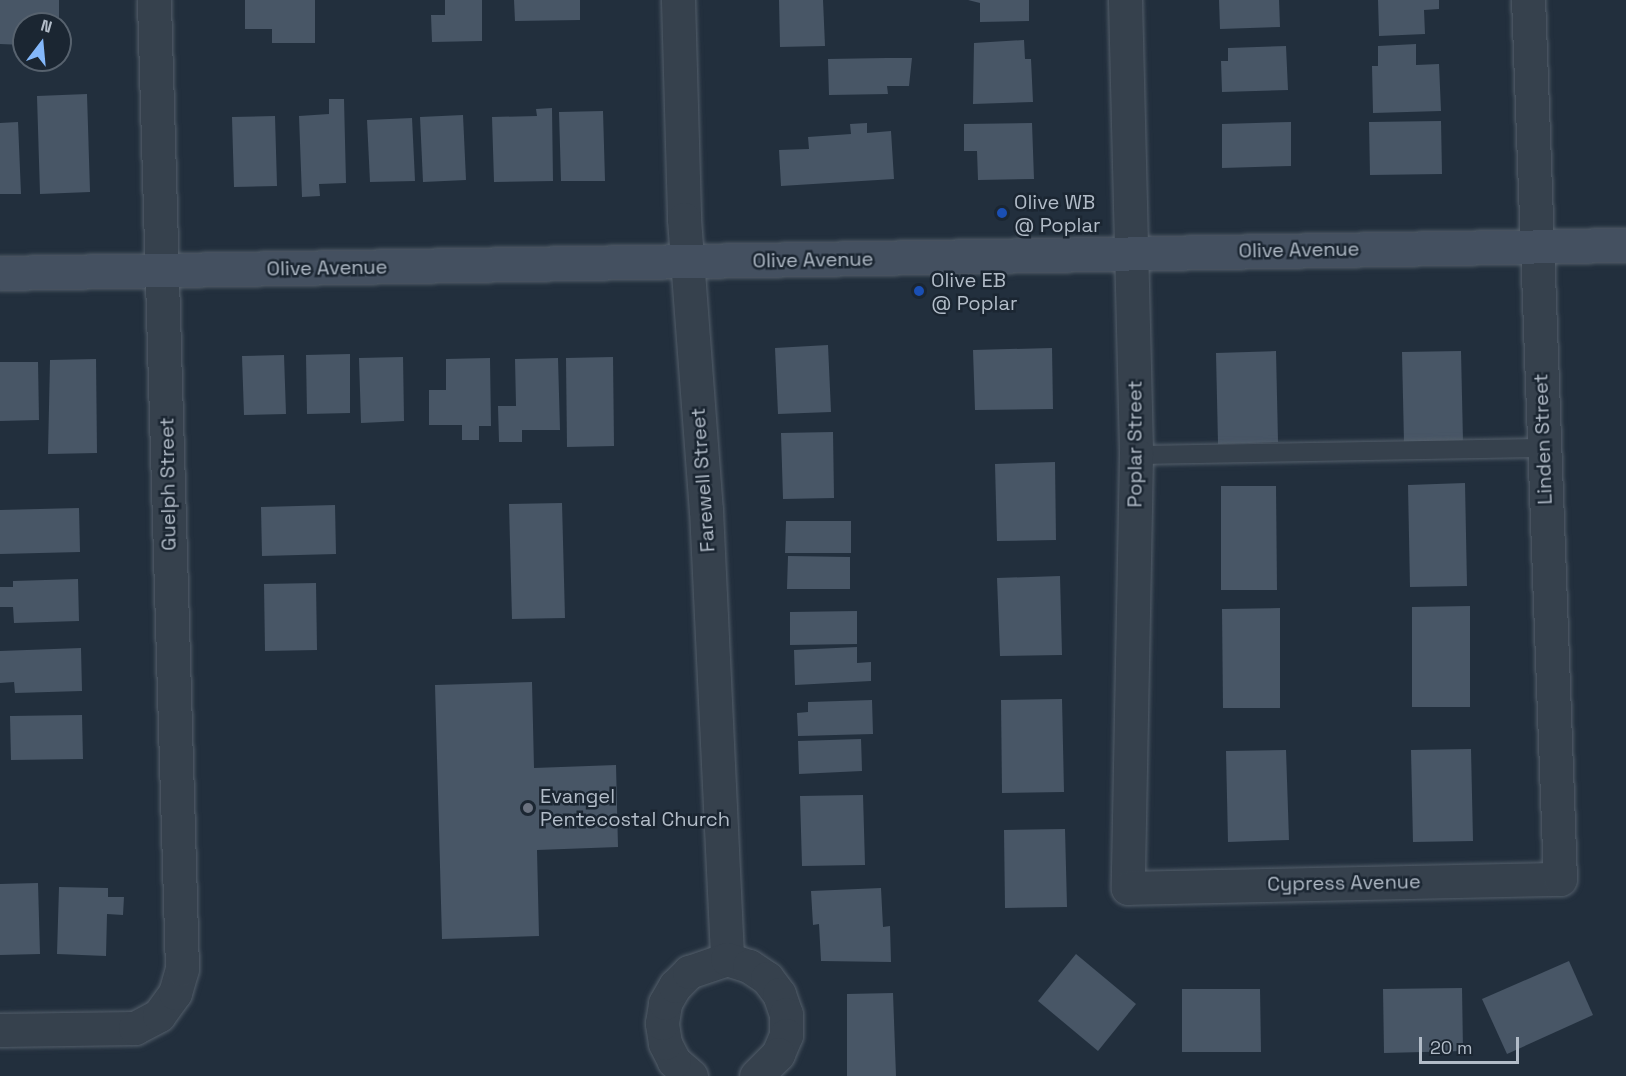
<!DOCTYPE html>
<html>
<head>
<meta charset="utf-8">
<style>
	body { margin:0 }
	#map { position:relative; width:1626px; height:1076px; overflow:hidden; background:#222f3d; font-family:"Space Grotesk",sans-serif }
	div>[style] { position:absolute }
	.building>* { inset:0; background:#485666 }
	.roads { filter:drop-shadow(0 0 2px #545f6b) drop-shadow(0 0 2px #545f6b) }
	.service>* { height:18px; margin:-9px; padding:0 9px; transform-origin:9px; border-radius:9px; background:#36414d }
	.minor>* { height:33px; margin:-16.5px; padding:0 16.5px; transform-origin:16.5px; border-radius:16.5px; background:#36414d }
	.secondary>* { height:33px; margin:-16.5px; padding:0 16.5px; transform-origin:16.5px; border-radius:16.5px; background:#445060 }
	.dots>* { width:16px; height:16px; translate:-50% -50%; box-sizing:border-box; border:3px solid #1b2632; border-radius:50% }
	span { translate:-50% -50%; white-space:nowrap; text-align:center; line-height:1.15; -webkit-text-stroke:5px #1b2632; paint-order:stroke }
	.poi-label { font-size:20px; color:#b2bcc8 }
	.left { translate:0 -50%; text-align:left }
	.street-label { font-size:20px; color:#b2bcc8 }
	.north { position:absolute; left:12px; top:12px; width:60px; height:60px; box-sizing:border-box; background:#1b2632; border:2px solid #57626e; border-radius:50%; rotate:16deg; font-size:16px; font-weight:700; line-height:24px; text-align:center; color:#b2bcc8 }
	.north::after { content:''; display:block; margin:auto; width:21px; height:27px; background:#84b8fb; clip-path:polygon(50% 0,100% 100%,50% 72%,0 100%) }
	.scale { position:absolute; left:1419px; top:1037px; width:100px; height:27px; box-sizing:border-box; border:3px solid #b2bcc8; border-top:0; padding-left:8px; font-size:18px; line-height:21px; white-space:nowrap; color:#b2bcc8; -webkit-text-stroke:4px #1b2632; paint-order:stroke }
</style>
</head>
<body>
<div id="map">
	<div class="building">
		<div style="clip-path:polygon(0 0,59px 0,59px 24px,24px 24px,24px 45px,0 44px)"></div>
		<div style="clip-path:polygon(245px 0,315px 0,315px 43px,272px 43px,272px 29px,245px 29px)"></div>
		<div style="clip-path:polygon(445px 0,482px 0,482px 41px,432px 42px,431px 15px,445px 15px)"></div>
		<div style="clip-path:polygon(514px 0,580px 0,580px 20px,515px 21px)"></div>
		<div style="clip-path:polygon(779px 0,823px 0,825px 46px,780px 47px)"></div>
		<div style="clip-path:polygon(968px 0,1029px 0,1029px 21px,980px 22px,980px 3px)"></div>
		<div style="clip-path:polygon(1219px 0,1279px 0,1280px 27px,1220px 29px)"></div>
		<div style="clip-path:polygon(1378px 0,1439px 0,1439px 9px,1424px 10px,1425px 34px,1379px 36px)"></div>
		<div style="clip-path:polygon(1024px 40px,1025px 59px,1031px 59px,1033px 102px,973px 104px,974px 43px)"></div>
		<div style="clip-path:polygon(1416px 44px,1416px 65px,1439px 64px,1441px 111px,1373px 113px,1372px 66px,1378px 66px,1378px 46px)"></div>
		<div style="clip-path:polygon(1286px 46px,1288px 90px,1222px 92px,1221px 61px,1228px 61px,1228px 48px)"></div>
		<div style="clip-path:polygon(887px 58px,912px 58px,909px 86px,887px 86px,888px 94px,829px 95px,828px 59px)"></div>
		<div style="clip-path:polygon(87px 94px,90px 192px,40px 194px,37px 96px)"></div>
		<div style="clip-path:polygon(329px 99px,344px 99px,346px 183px,319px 184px,320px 196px,302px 197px,299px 116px,329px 114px)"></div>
		<div style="clip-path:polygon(552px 108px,553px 181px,494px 182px,492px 117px,537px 116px,536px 109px)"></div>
		<div style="clip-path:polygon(603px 111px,605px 181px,561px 181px,559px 112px)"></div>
		<div style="clip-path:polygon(463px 115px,466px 180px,423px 182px,420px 117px)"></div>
		<div style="clip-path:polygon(275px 116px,277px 186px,234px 187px,232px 117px)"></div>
		<div style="clip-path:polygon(412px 118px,415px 181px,370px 182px,367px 120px)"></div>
		<div style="clip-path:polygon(1441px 121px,1442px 174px,1370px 175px,1369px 122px)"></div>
		<div style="clip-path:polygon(18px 122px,21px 194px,0 194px,0 123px)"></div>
		<div style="clip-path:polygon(1291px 122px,1291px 166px,1222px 168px,1222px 124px)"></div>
		<div style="clip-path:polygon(867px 123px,867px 133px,891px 131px,894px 179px,781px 186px,779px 150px,809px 149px,808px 137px,851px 134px,850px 124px)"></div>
		<div style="clip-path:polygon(1032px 123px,1034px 179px,978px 180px,977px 151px,964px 151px,964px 124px)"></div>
		<div style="clip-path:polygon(828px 345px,831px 412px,778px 414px,775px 348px)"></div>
		<div style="clip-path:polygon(1052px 348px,1053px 409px,975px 410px,973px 350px)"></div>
		<div style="clip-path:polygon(1276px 351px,1278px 442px,1218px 444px,1216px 353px)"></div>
		<div style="clip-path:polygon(1461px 351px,1463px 442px,1404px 443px,1402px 352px)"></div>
		<div style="clip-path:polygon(350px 354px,350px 413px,307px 414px,306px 355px)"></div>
		<div style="clip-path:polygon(284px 355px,286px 414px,244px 415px,242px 356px)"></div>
		<div style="clip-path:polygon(403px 357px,404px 421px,361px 423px,359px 358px)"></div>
		<div style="clip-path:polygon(613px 357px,614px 446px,567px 447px,566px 358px)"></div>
		<div style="clip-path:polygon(490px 358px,491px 426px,479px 426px,479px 440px,462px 440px,462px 425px,429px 425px,429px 390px,446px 390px,446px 359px)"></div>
		<div style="clip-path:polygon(558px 358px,560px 430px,522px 430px,522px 442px,499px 442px,498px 406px,516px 406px,515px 359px)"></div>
		<div style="clip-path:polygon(96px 359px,97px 453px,48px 454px,50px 360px)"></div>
		<div style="clip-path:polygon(0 362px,38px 362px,39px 420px,0 421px)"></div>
		<div style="clip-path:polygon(833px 432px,834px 498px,783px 499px,781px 433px)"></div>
		<div style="clip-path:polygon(1055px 462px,1056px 540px,997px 541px,995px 464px)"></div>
		<div style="clip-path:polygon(1465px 483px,1467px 586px,1410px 587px,1408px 485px)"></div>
		<div style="clip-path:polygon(1221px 486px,1276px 486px,1277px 590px,1221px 590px)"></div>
		<div style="clip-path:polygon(562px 503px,565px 618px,512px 619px,509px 504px)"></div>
		<div style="clip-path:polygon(335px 505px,336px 554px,262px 556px,261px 507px)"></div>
		<div style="clip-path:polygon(79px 508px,80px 552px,0 554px,0 510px)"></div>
		<div style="clip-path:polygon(786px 521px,851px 521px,851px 553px,785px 553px)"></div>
		<div style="clip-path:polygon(788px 556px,850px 557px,850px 589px,787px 589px)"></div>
		<div style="clip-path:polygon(1060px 576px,1062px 655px,1000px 656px,997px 578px)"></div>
		<div style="clip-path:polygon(78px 579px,79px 621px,14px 623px,13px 607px,0 607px,0 587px,13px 587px,13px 581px)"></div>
		<div style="clip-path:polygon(316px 583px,317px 650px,265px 651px,264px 584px)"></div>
		<div style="clip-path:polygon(1470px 606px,1470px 707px,1412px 707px,1412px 607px)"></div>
		<div style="clip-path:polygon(1280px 608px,1280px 708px,1223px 708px,1222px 609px)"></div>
		<div style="clip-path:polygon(857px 611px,857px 644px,790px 645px,790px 612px)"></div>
		<div style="clip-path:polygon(857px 647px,857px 663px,871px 662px,871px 681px,795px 685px,794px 650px)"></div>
		<div style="clip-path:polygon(81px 648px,82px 691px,15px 693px,14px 682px,0 683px,0 651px)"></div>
		<div style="clip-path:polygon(532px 682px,534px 768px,616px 765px,618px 847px,537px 850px,539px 936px,442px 939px,435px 685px)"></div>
		<div style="clip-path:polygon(1062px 699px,1064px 792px,1002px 793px,1001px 700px)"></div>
		<div style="clip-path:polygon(872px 700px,873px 734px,798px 736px,797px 713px,808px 712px,808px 702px)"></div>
		<div style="clip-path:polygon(82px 715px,83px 759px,11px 760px,10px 716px)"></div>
		<div style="clip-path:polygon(861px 739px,862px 771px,799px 774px,798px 741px)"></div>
		<div style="clip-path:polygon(1471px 749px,1473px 841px,1413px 842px,1411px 750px)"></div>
		<div style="clip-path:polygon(1286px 750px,1289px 840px,1228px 842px,1226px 751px)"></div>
		<div style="clip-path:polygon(863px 795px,865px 865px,802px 866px,800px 796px)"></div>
		<div style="clip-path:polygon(1065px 829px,1067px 907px,1005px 908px,1004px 830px)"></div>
		<div style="clip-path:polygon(38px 883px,40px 954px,0 955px,0 884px)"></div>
		<div style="clip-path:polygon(59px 887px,108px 888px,108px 897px,124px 897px,123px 915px,107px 914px,106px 956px,57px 954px)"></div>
		<div style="clip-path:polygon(881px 888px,883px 927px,890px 926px,891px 962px,821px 961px,819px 924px,813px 925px,811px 891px)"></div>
		<div style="clip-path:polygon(1076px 954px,1136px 1004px,1098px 1051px,1038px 1001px)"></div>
		<div style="clip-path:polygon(1569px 961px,1593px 1015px,1507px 1054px,1482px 999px)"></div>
		<div style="clip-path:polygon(1462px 988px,1463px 1051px,1384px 1053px,1383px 989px)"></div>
		<div style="clip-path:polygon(1182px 989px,1260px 989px,1261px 1052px,1182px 1052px)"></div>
		<div style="clip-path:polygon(893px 993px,896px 1076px,847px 1076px,847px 994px)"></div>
	</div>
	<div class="roads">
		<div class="service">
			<div style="left:1136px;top:455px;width:407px;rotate:-1deg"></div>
		</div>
		<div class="minor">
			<div style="left:678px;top:0;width:219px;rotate:88.4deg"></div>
			<div style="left:684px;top:219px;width:292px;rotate:85.7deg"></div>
			<div style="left:706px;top:510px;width:449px;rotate:87.3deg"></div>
			<div style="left:1125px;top:0;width:455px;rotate:88.6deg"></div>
			<div style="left:1136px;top:455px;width:433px;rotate:91.1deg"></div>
			<div style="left:1128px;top:888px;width:432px;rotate:-1.2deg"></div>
			<div style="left:1560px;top:879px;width:880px;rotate:-92.08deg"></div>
			<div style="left:0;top:1030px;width:135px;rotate:-0.8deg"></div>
			<div style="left:135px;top:1028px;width:27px;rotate:-28deg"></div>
			<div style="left:159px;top:1015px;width:27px;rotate:-54deg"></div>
			<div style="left:175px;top:993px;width:25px;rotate:-74deg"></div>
			<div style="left:182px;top:969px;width:969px;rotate:-91.66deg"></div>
			<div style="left:691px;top:1076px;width:23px;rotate:-139deg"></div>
			<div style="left:674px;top:1061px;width:20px;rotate:-117deg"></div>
			<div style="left:665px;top:1043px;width:20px;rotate:-99deg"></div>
			<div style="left:662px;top:1023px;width:20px;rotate:-81deg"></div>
			<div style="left:665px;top:1003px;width:20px;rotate:-60deg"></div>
			<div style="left:675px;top:986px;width:20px;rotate:-45deg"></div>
			<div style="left:689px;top:972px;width:40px;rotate:-18.9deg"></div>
			<div style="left:727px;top:959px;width:23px;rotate:18deg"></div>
			<div style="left:749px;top:966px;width:22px;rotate:34deg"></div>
			<div style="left:767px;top:978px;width:20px;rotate:53deg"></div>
			<div style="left:779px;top:994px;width:21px;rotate:71deg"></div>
			<div style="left:786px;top:1014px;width:21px;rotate:90deg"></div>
			<div style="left:786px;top:1035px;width:21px;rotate:113deg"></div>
			<div style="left:778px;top:1054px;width:31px;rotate:135deg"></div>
		</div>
		<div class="secondary">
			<div style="left:0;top:273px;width:1626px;rotate:-0.99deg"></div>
		</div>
	</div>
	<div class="dots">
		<div style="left:1002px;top:213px;background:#1a4fb4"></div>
		<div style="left:919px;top:291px;background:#1a4fb4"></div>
		<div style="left:528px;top:808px;background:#6b7280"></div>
	</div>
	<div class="poi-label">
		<span class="left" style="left:1014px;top:214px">Olive WB<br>@ Poplar</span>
		<span class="left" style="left:931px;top:292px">Olive EB<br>@ Poplar</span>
		<span class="left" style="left:540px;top:808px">Evangel<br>Pentecostal Church</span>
	</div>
	<div class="street-label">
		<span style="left:1299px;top:250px;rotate:-1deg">Olive Avenue</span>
		<span style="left:813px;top:260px;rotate:-1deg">Olive Avenue</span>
		<span style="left:327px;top:268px;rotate:-1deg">Olive Avenue</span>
		<span style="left:1543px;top:439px;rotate:-92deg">Linden Street</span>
		<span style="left:1135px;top:444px;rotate:-90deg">Poplar Street</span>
		<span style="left:703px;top:480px;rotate:-94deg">Farewell Street</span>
		<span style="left:168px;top:484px;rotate:-91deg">Guelph Street</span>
		<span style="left:1344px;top:883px;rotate:-1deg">Cypress Avenue</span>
	</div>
	<div class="north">N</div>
	<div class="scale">20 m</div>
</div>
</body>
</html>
